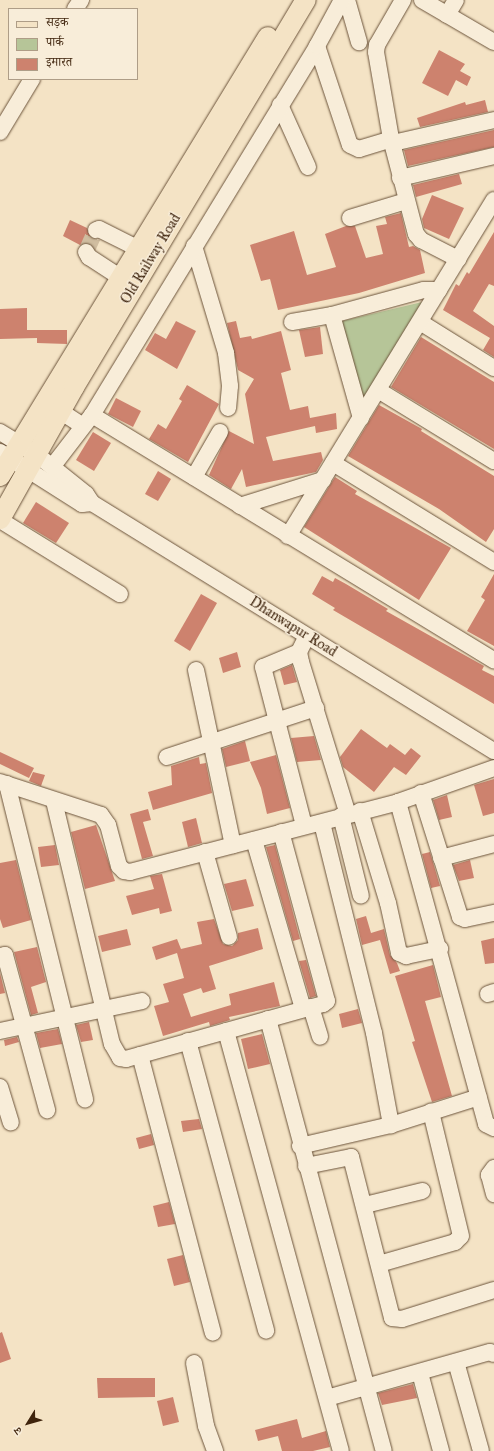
<!DOCTYPE html>
<html>
<head>
<meta charset="utf-8">
<style>
	body { margin:0 }
	#map { position:relative; width:494px; height:1451px; overflow:hidden; background:#f4e3c5; font-family:"IM FELL Great Primer","Noto Serif Devanagari",serif }
	div>[style] { position:absolute }
	.green>* { inset:0; background:#b6c598 }
	.building>* { inset:0; background:#cd826e }
	.minor-tunnel>* { height:16px; margin-top:-8px; transform-origin:0; background:repeating-linear-gradient(90deg,#d0bda0 0 16px,transparent 0 24px) }
	.roads { filter:drop-shadow(0 0 1px #6c543b) drop-shadow(0 0 1px #6c543b) }
	.minor>* { height:16px; margin:-8px; padding:0 8px; transform-origin:8px; border-radius:8px; background:#f8edd9 }
	.major>* { height:20px; margin:-10px; padding:0 10px; transform-origin:10px; border-radius:10px; background:#f4e3c5 }
	span { translate:-50% -50%; white-space:nowrap; text-align:center; line-height:1.15; -webkit-text-stroke:3px #f8edd9; paint-order:stroke }
	.street-label { font-size:14px; color:#3f240d }
	.legend { position:absolute; left:8px; top:8px; width:130px; height:72px; box-sizing:border-box; background:#f8edd9; border:1px solid #ae9d87; margin:0; padding:5px 7px; list-style:none; font-size:12px; color:#3f240d }
	.legend li { display:flex; align-items:center; gap:8px; height:20px }
	.legend b { width:20px; border:1px solid #ae9d87 }
	.north { position:absolute; left:8px; top:1403px; width:40px; height:40px; -webkit-text-stroke:3px #f8edd9; paint-order:stroke; rotate:233deg; font-size:11px; font-weight:700; line-height:16px; text-align:center; color:#3f240d }
	.north::after { content:''; display:block; margin:auto; width:14px; height:18px; background:#3f240d; clip-path:polygon(50% 0,100% 100%,50% 72%,0 100%) }
</style>
</head>
<body>
<div id="map">
	<div class="green">
		<div style="clip-path:polygon(422px 302px,363px 399px,338px 322px)"></div>
	</div>
	<div class="building">
		<div style="clip-path:polygon(439px 50px,465px 64px,460px 71px,471px 77px,467px 86px,456px 80px,448px 96px,422px 83px)"></div>
		<div style="clip-path:polygon(485px 100px,488px 112px,420px 127px,417px 118px,465px 102px,466px 105px)"></div>
		<div style="clip-path:polygon(494px 130px,494px 147px,408px 166px,404px 150px)"></div>
		<div style="clip-path:polygon(459px 174px,462px 184px,416px 197px,413px 185px)"></div>
		<div style="clip-path:polygon(432px 195px,464px 208px,449px 239px,424px 228px,422px 219px)"></div>
		<div style="clip-path:polygon(401px 213px,409px 247px,413px 246px,420px 250px,425px 273px,359px 293px,278px 310px,270px 279px,261px 281px,250px 245px,294px 231px,307px 275px,336px 267px,325px 234px,346px 226px,355px 226px,366px 258px,383px 254px,376px 226px,387px 224px,385px 217px)"></div>
		<div style="clip-path:polygon(70px 220px,87px 228px,91px 238px,88px 243px,80px 245px,63px 236px)"></div>
		<div style="clip-path:polygon(494px 232px,494px 286px,489px 284px,473px 311px,494px 326px,494px 357px,483px 350px,490px 338px,443px 310px,456px 284px,459px 286px,467px 272px,469px 274px)"></div>
		<div style="clip-path:polygon(27px 308px,27px 330px,67px 330px,67px 344px,37px 343px,37px 338px,0 339px,0 309px)"></div>
		<div style="clip-path:polygon(176px 321px,196px 331px,177px 369px,145px 350px,155px 333px,166px 339px)"></div>
		<div style="clip-path:polygon(236px 321px,240px 338px,251px 336px,252px 339px,281px 331px,291px 370px,281px 373px,290px 410px,308px 406px,310px 418px,336px 413px,337px 429px,316px 433px,315px 426px,266px 437px,273px 461px,321px 452px,323px 460px,316px 472px,246px 487px,242px 469px,231px 489px,209px 475px,229px 431px,254px 444px,245px 394px,254px 379px,238px 370px,227px 323px)"></div>
		<div style="clip-path:polygon(320px 327px,323px 354px,305px 357px,299px 330px)"></div>
		<div style="clip-path:polygon(421px 337px,494px 382px,494px 449px,391px 387px)"></div>
		<div style="clip-path:polygon(187px 385px,219px 404px,188px 462px,149px 439px,158px 424px,166px 429px,182px 401px,179px 399px)"></div>
		<div style="clip-path:polygon(116px 398px,141px 411px,133px 427px,108px 414px)"></div>
		<div style="clip-path:polygon(379px 405px,422px 429px,421px 431px,494px 476px,494px 529px,486px 542px,439px 509px,348px 456px)"></div>
		<div style="clip-path:polygon(93px 432px,111px 443px,94px 471px,76px 460px)"></div>
		<div style="clip-path:polygon(158px 471px,171px 479px,158px 501px,145px 494px)"></div>
		<div style="clip-path:polygon(335px 477px,357px 491px,355px 494px,451px 548px,419px 600px,304px 527px)"></div>
		<div style="clip-path:polygon(36px 502px,69px 523px,56px 543px,23px 523px)"></div>
		<div style="clip-path:polygon(494px 574px,494px 646px,467px 631px,485px 600px,481px 597px)"></div>
		<div style="clip-path:polygon(322px 576px,333px 582px,335px 578px,346px 584px,388px 609px,386px 611px,484px 666px,482px 670px,494px 676px,494px 704px,333px 610px,335px 608px,312px 594px)"></div>
		<div style="clip-path:polygon(201px 594px,217px 603px,190px 651px,174px 641px)"></div>
		<div style="clip-path:polygon(237px 652px,241px 667px,223px 673px,219px 658px)"></div>
		<div style="clip-path:polygon(292px 665px,297px 682px,284px 685px,280px 670px)"></div>
		<div style="clip-path:polygon(361px 729px,387px 748px,390px 744px,405px 755px,411px 748px,421px 756px,406px 775px,394px 767px,374px 792px,343px 767px,340px 757px)"></div>
		<div style="clip-path:polygon(314px 736px,321px 760px,297px 762px,291px 738px)"></div>
		<div style="clip-path:polygon(245px 741px,250px 761px,226px 767px,222px 749px)"></div>
		<div style="clip-path:polygon(0 752px,34px 768px,29px 778px,0 764px)"></div>
		<div style="clip-path:polygon(276px 755px,290px 808px,267px 814px,261px 788px,250px 762px)"></div>
		<div style="clip-path:polygon(199px 757px,200px 764px,206px 763px,212px 793px,153px 810px,148px 792px,172px 785px,171px 766px)"></div>
		<div style="clip-path:polygon(33px 772px,45px 775px,41px 786px,29px 781px)"></div>
		<div style="clip-path:polygon(494px 779px,494px 813px,483px 816px,474px 785px)"></div>
		<div style="clip-path:polygon(447px 795px,452px 817px,439px 820px,433px 800px)"></div>
		<div style="clip-path:polygon(148px 809px,151px 820px,143px 822px,153px 856px,142px 859px,130px 814px)"></div>
		<div style="clip-path:polygon(196px 818px,202px 843px,188px 847px,182px 822px)"></div>
		<div style="clip-path:polygon(96px 825px,115px 881px,85px 889px,71px 832px)"></div>
		<div style="clip-path:polygon(55px 845px,59px 865px,41px 867px,38px 847px)"></div>
		<div style="clip-path:polygon(275px 845px,300px 939px,293px 941px,266px 847px)"></div>
		<div style="clip-path:polygon(430px 852px,440px 886px,431px 888px,422px 854px)"></div>
		<div style="clip-path:polygon(16px 860px,31px 920px,3px 928px,0 919px,0 863px)"></div>
		<div style="clip-path:polygon(470px 860px,474px 878px,459px 881px,453px 865px)"></div>
		<div style="clip-path:polygon(162px 874px,172px 911px,160px 914px,159px 908px,132px 915px,126px 896px,154px 889px,150px 876px)"></div>
		<div style="clip-path:polygon(246px 879px,254px 906px,232px 911px,224px 884px)"></div>
		<div style="clip-path:polygon(366px 916px,371px 933px,384px 929px,390px 955px,397px 963px,400px 971px,390px 974px,380px 940px,362px 945px,356px 919px)"></div>
		<div style="clip-path:polygon(214px 919px,223px 944px,232px 946px,238px 940px,238px 933px,258px 928px,263px 949px,209px 966px,216px 989px,203px 993px,201px 988px,183px 994px,191px 1017px,231px 1005px,229px 994px,274px 982px,280px 1006px,229px 1017px,230px 1020px,210px 1026px,209px 1022px,163px 1036px,154px 1006px,169px 1002px,163px 984px,184px 978px,177px 953px,156px 960px,152px 947px,177px 939px,181px 949px,202px 944px,197px 922px)"></div>
		<div style="clip-path:polygon(127px 929px,131px 945px,102px 952px,98px 936px)"></div>
		<div style="clip-path:polygon(494px 938px,494px 963px,485px 964px,481px 941px)"></div>
		<div style="clip-path:polygon(37px 947px,46px 982px,31px 987px,38px 1013px,31px 1015px,14px 952px)"></div>
		<div style="clip-path:polygon(306px 960px,316px 996px,310px 998px,299px 961px)"></div>
		<div style="clip-path:polygon(433px 965px,441px 997px,425px 1001px,452px 1096px,432px 1102px,412px 1042px,415px 1041px,412px 1031px,395px 976px)"></div>
		<div style="clip-path:polygon(0 973px,5px 993px,0 994px)"></div>
		<div style="clip-path:polygon(358px 1009px,362px 1023px,342px 1028px,339px 1014px)"></div>
		<div style="clip-path:polygon(89px 1022px,93px 1040px,81px 1042px,76px 1025px)"></div>
		<div style="clip-path:polygon(58px 1029px,62px 1044px,40px 1048px,36px 1033px)"></div>
		<div style="clip-path:polygon(262px 1034px,270px 1064px,248px 1069px,241px 1039px)"></div>
		<div style="clip-path:polygon(17px 1037px,19px 1042px,5px 1046px,4px 1040px)"></div>
		<div style="clip-path:polygon(199px 1119px,202px 1129px,183px 1132px,181px 1121px)"></div>
		<div style="clip-path:polygon(151px 1134px,154px 1145px,139px 1149px,136px 1138px)"></div>
		<div style="clip-path:polygon(169px 1202px,175px 1224px,158px 1227px,153px 1206px)"></div>
		<div style="clip-path:polygon(183px 1255px,190px 1282px,174px 1286px,167px 1259px)"></div>
		<div style="clip-path:polygon(2px 1332px,11px 1359px,0 1363px,0 1333px)"></div>
		<div style="clip-path:polygon(97px 1378px,155px 1378px,155px 1397px,98px 1398px)"></div>
		<div style="clip-path:polygon(413px 1384px,417px 1398px,382px 1405px,378px 1393px)"></div>
		<div style="clip-path:polygon(173px 1397px,179px 1422px,163px 1426px,157px 1401px)"></div>
		<div style="clip-path:polygon(297px 1419px,302px 1438px,326px 1431px,330px 1447px,313px 1451px,282px 1451px,278px 1436px,258px 1441px,255px 1430px)"></div>
	</div>
	<div class="minor-tunnel">
		<div style="left:86px;top:252px;width:24px;rotate:-66deg"></div>
	</div>
	<div class="roads">
		<div class="minor">
			<div style="left:347px;top:0;width:44px;rotate:74.1deg"></div>
			<div style="left:403px;top:0;width:52px;rotate:120deg"></div>
			<div style="left:377px;top:45px;width:7px;rotate:98deg"></div>
			<div style="left:376px;top:52px;width:88px;rotate:80.2deg"></div>
			<div style="left:391px;top:139px;width:98px;rotate:75.3deg"></div>
			<div style="left:416px;top:234px;width:8px;rotate:50deg"></div>
			<div style="left:421px;top:240px;width:42px;rotate:27.2deg"></div>
			<div style="left:422px;top:0;width:83px;rotate:30.3deg"></div>
			<div style="left:75px;top:9px;width:11px;rotate:-56deg"></div>
			<div style="left:447px;top:15px;width:17px;rotate:-59deg"></div>
			<div style="left:317px;top:46px;width:104px;rotate:71.6deg"></div>
			<div style="left:350px;top:145px;width:10px;rotate:24deg"></div>
			<div style="left:359px;top:149px;width:34px;rotate:-17deg"></div>
			<div style="left:280px;top:105px;width:68px;rotate:65.7deg"></div>
			<div style="left:0;top:132px;width:62px;rotate:-58.9deg"></div>
			<div style="left:393px;top:143px;width:104px;rotate:-12.8deg"></div>
			<div style="left:400px;top:178px;width:97px;rotate:-13.2deg"></div>
			<div style="left:350px;top:218px;width:59px;rotate:-16.9deg"></div>
			<div style="left:96px;top:230px;width:3px;rotate:-18deg"></div>
			<div style="left:99px;top:229px;width:45px;rotate:26.6deg"></div>
			<div style="left:194px;top:246px;width:112px;rotate:73.3deg"></div>
			<div style="left:226px;top:353px;width:33px;rotate:83deg"></div>
			<div style="left:230px;top:386px;width:22px;rotate:95deg"></div>
			<div style="left:86px;top:252px;width:6px;rotate:59deg"></div>
			<div style="left:89px;top:257px;width:38px;rotate:33deg"></div>
			<div style="left:332px;top:315px;width:107px;rotate:74.3deg"></div>
			<div style="left:292px;top:322px;width:41px;rotate:-9.9deg"></div>
			<div style="left:332px;top:315px;width:95px;rotate:-15.2deg"></div>
			<div style="left:424px;top:290px;width:15px"></div>
			<div style="left:420px;top:322px;width:87px;rotate:31.9deg"></div>
			<div style="left:378px;top:390px;width:136px;rotate:31.5deg"></div>
			<div style="left:60px;top:411px;width:27px;rotate:33deg"></div>
			<div style="left:92px;top:415px;width:471px;rotate:31.4deg"></div>
			<div style="left:0;top:432px;width:42px;rotate:31.4deg"></div>
			<div style="left:36px;top:454px;width:64px;rotate:38.7deg"></div>
			<div style="left:86px;top:494px;width:11px;rotate:56deg"></div>
			<div style="left:92px;top:503px;width:472px;rotate:31.7deg"></div>
			<div style="left:0;top:452px;width:97px;rotate:32.4deg"></div>
			<div style="left:82px;top:504px;width:10px;rotate:-6deg"></div>
			<div style="left:333px;top:463px;width:189px;rotate:31.6deg"></div>
			<div style="left:52px;top:467px;width:66px;rotate:-52.4deg"></div>
			<div style="left:92px;top:415px;width:432px;rotate:-58.6deg"></div>
			<div style="left:317px;top:46px;width:52px;rotate:-61.5deg"></div>
			<div style="left:194px;top:477px;width:52px;rotate:-60deg"></div>
			<div style="left:240px;top:506px;width:87px;rotate:-17.4deg"></div>
			<div style="left:0;top:520px;width:141px;rotate:31.7deg"></div>
			<div style="left:288px;top:536px;width:394px;rotate:-58.5deg"></div>
			<div style="left:304px;top:642px;width:11px;rotate:117deg"></div>
			<div style="left:299px;top:652px;width:10px;rotate:79deg"></div>
			<div style="left:301px;top:662px;width:160px;rotate:72.9deg"></div>
			<div style="left:299px;top:652px;width:39px;rotate:157deg"></div>
			<div style="left:263px;top:667px;width:164px;rotate:75.5deg"></div>
			<div style="left:196px;top:670px;width:179px;rotate:78.1deg"></div>
			<div style="left:167px;top:757px;width:157px;rotate:-18.2deg"></div>
			<div style="left:0;top:782px;width:106px;rotate:18.1deg"></div>
			<div style="left:101px;top:815px;width:12px;rotate:55deg"></div>
			<div style="left:108px;top:825px;width:42px;rotate:75deg"></div>
			<div style="left:119px;top:866px;width:7px;rotate:45deg"></div>
			<div style="left:124px;top:871px;width:6px;rotate:9deg"></div>
			<div style="left:130px;top:872px;width:277px;rotate:-14.6deg"></div>
			<div style="left:398px;top:802px;width:102px;rotate:-19.5deg"></div>
			<div style="left:7px;top:784px;width:325px;rotate:76.1deg"></div>
			<div style="left:421px;top:793px;width:130px;rotate:72.5deg"></div>
			<div style="left:460px;top:917px;width:5px;rotate:22deg"></div>
			<div style="left:465px;top:919px;width:30px;rotate:-12deg"></div>
			<div style="left:54px;top:801px;width:250px;rotate:76.6deg"></div>
			<div style="left:112px;top:1044px;width:16px;rotate:60deg"></div>
			<div style="left:120px;top:1058px;width:6px;rotate:9deg"></div>
			<div style="left:126px;top:1059px;width:205px;rotate:-15.6deg"></div>
			<div style="left:323px;top:1004px;width:5px;rotate:-37deg"></div>
			<div style="left:327px;top:1001px;width:175px;rotate:-105.2deg"></div>
			<div style="left:398px;top:802px;width:334px;rotate:74.7deg"></div>
			<div style="left:486px;top:1124px;width:9px;rotate:27deg"></div>
			<div style="left:360px;top:811px;width:96px;rotate:73.1deg"></div>
			<div style="left:388px;top:903px;width:51px;rotate:77.6deg"></div>
			<div style="left:399px;top:953px;width:8px;rotate:23deg"></div>
			<div style="left:406px;top:956px;width:35px;rotate:-12deg"></div>
			<div style="left:341px;top:816px;width:82px;rotate:76deg"></div>
			<div style="left:322px;top:823px;width:216px;rotate:76.1deg"></div>
			<div style="left:374px;top:1033px;width:94px;rotate:79.5deg"></div>
			<div style="left:254px;top:840px;width:176px;rotate:73.8deg"></div>
			<div style="left:205px;top:852px;width:88px;rotate:74.2deg"></div>
			<div style="left:441px;top:858px;width:55px;rotate:-14.8deg"></div>
			<div style="left:0;top:956px;width:5px;rotate:-11deg"></div>
			<div style="left:5px;top:955px;width:161px;rotate:74.8deg"></div>
			<div style="left:488px;top:994px;width:6px;rotate:-18deg"></div>
			<div style="left:311px;top:1007px;width:31px;rotate:73deg"></div>
			<div style="left:268px;top:1019px;width:447px;rotate:75deg"></div>
			<div style="left:0;top:1031px;width:145px;rotate:-11.9deg"></div>
			<div style="left:226px;top:1031px;width:435px;rotate:74.7deg"></div>
			<div style="left:188px;top:1041px;width:300px;rotate:74.9deg"></div>
			<div style="left:140px;top:1055px;width:287px;rotate:75.3deg"></div>
			<div style="left:0;top:1087px;width:37px;rotate:73deg"></div>
			<div style="left:300px;top:1146px;width:93px;rotate:-13deg"></div>
			<div style="left:391px;top:1125px;width:92px;rotate:-17.7deg"></div>
			<div style="left:306px;top:1166px;width:46px;rotate:-11.3deg"></div>
			<div style="left:351px;top:1157px;width:166px;rotate:75.7deg"></div>
			<div style="left:392px;top:1318px;width:10px;rotate:6deg"></div>
			<div style="left:402px;top:1319px;width:96px;rotate:-17.5deg"></div>
			<div style="left:494px;top:1168px;width:9px;rotate:126deg"></div>
			<div style="left:489px;top:1175px;width:20px;rotate:75deg"></div>
			<div style="left:365px;top:1205px;width:59px;rotate:-13.8deg"></div>
			<div style="left:379px;top:1264px;width:79px;rotate:-16.1deg"></div>
			<div style="left:455px;top:1242px;width:8px;rotate:-45deg"></div>
			<div style="left:461px;top:1236px;width:128px;rotate:-103.6deg"></div>
			<div style="left:456px;top:1362px;width:92px;rotate:74.3deg"></div>
			<div style="left:194px;top:1363px;width:64px;rotate:79.2deg"></div>
			<div style="left:206px;top:1426px;width:27px;rotate:70deg"></div>
			<div style="left:420px;top:1373px;width:81px;rotate:74.9deg"></div>
			<div style="left:327px;top:1398px;width:169px;rotate:-15.8deg"></div>
			<div style="left:490px;top:1352px;width:4px;rotate:27deg"></div>
		</div>
		<div class="major">
			<div style="left:0;top:476px;width:514px;rotate:-58.6deg"></div>
			<div style="left:0;top:519px;width:151px;rotate:-60.7deg"></div>
			<div style="left:74px;top:387px;width:451px;rotate:-59.1deg"></div>
		</div>
	</div>
	<div class="street-label">
		<span style="left:151px;top:259px;rotate:-59deg">Old Railway Road</span>
		<span style="left:293px;top:627px;rotate:32deg">Dhanwapur Road</span>
	</div>
	<ul class="legend">
	<li><b style="height:5px;background:#f4e3c5"></b>सड़क</li>
	<li><b style="height:11px;background:#b6c598"></b>पार्क</li>
	<li><b style="height:11px;background:#cd826e"></b>इमारत</li>
	</ul>
	<div class="north">उ</div>
</div>
</body>
</html>
